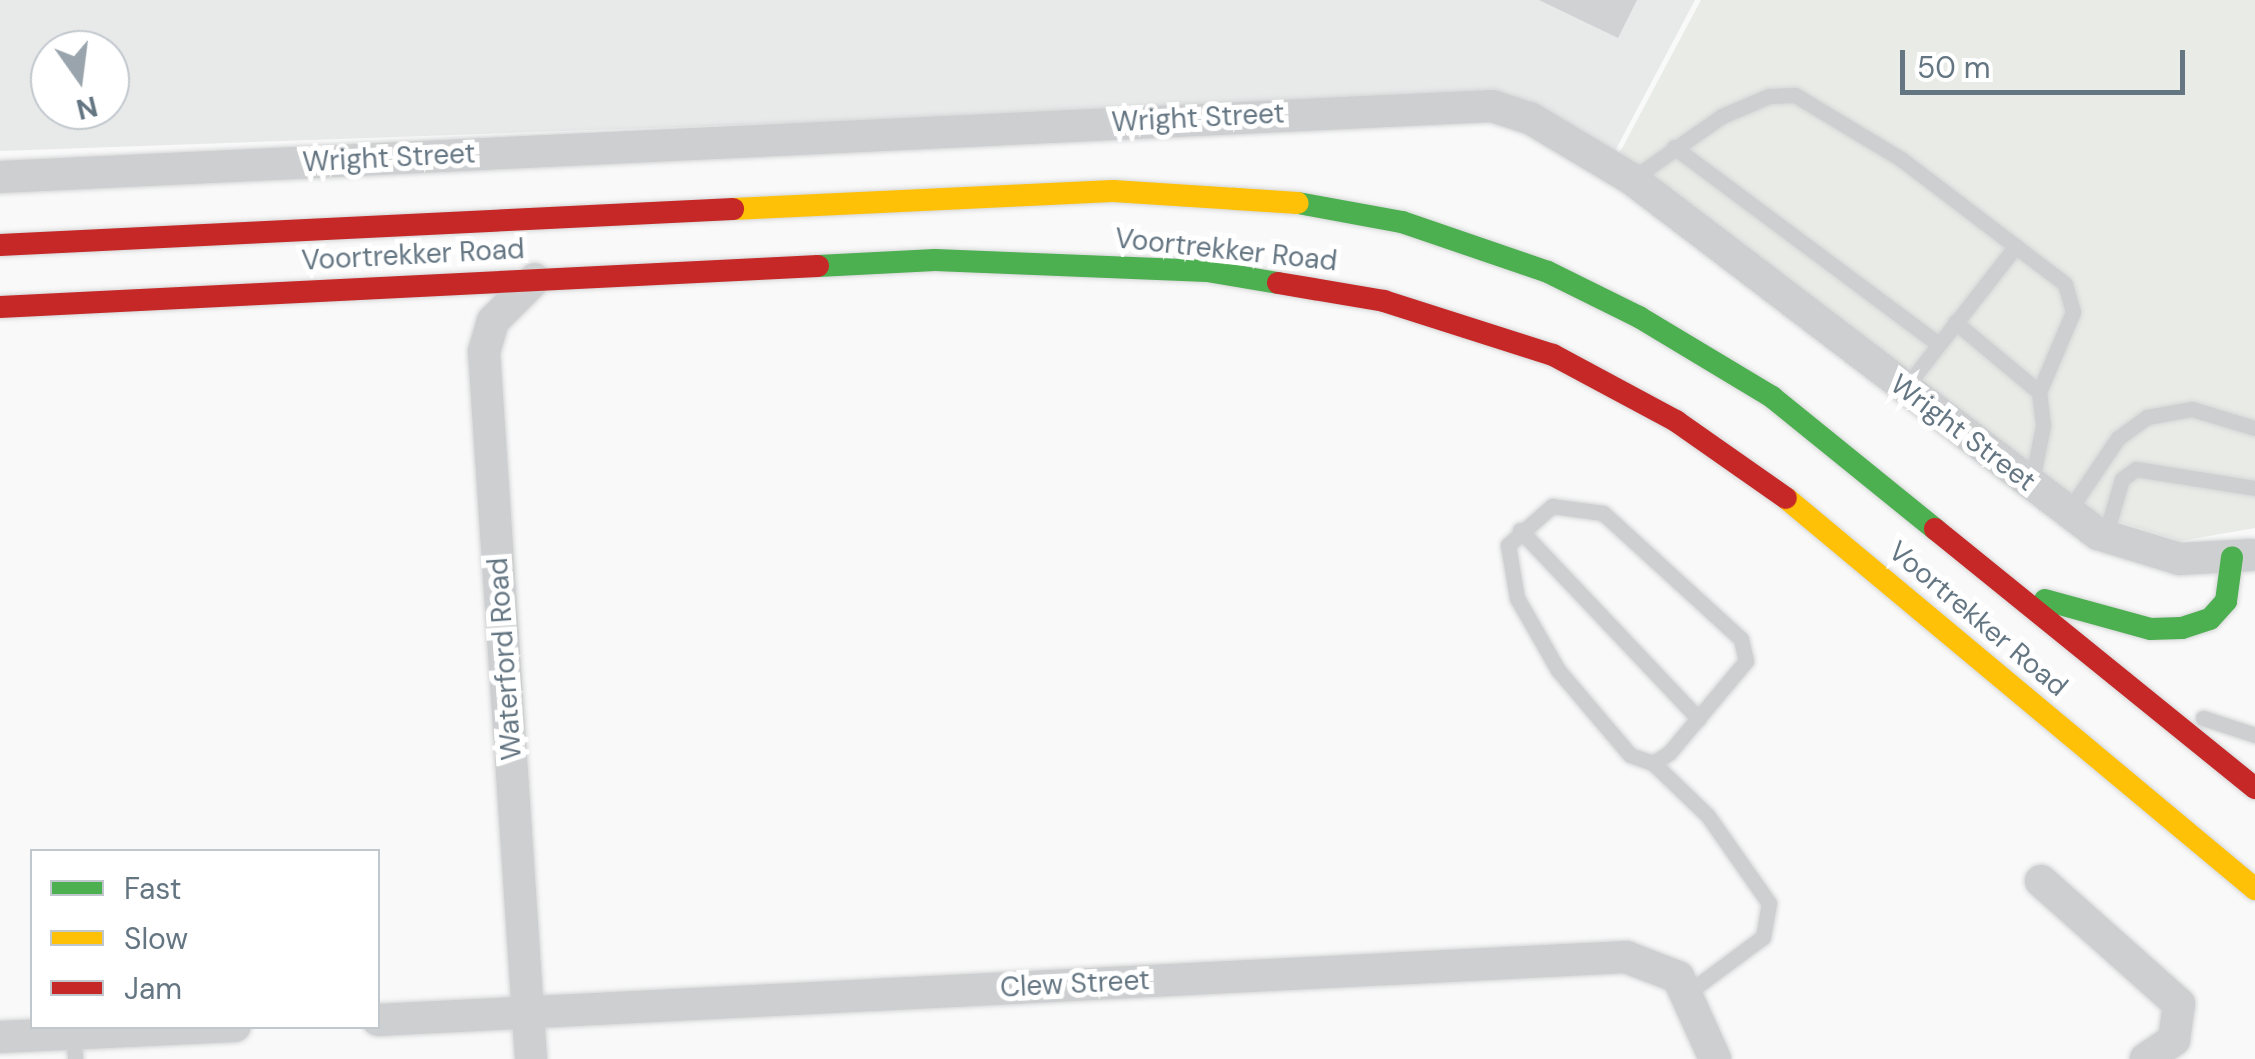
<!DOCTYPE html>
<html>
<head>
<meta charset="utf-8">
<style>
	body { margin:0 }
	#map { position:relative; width:2255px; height:1059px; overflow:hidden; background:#f9f9f9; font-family:"DM Sans",sans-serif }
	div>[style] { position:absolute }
	.built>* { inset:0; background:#e8e9e9 }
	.green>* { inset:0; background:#e8ebe6 }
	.building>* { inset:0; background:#d0d2d3 }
	.roads { filter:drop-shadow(0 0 2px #d5d6d7) drop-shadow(0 0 2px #d5d6d7) }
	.lane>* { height:15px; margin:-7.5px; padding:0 7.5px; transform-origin:7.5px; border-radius:7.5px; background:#cecfd0 }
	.street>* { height:32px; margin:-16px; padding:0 16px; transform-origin:16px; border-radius:16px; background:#cecfd0 }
	.fast>* { height:22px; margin:-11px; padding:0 11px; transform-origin:11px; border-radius:11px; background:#4caf50 }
	.slow>* { height:22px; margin:-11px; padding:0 11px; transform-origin:11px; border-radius:11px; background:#ffc107 }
	.jam>* { height:22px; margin:-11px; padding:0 11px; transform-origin:11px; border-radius:11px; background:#c62828 }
	span { translate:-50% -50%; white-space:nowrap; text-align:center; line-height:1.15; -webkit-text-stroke:10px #fff; paint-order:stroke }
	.street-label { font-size:28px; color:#657683 }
	.legend { position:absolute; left:30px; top:849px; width:350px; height:180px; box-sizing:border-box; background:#fff; border:2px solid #c1c8cd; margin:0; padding:12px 18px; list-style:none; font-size:30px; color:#657683 }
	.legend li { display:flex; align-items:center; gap:20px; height:50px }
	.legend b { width:50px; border:2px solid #c1c8cd }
	.north { position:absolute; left:30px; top:30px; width:100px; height:100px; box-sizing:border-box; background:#fff; border:2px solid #c1c8cd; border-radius:50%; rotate:166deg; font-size:28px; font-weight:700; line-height:40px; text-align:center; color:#657683 }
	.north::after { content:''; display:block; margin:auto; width:35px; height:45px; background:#99a4ac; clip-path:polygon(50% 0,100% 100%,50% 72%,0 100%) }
	.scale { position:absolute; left:1900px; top:50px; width:285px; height:45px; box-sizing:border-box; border:5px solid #657683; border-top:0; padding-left:12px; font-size:30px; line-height:35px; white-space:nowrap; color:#657683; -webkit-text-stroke:8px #fff; paint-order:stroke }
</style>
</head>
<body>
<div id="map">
	<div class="built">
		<div style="clip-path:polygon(evenodd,0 0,1695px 0,1606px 168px,1495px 89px,1183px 109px,0 151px,0 0,50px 50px,110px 50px,110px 110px,50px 110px,50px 50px)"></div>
	</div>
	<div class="green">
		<div style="clip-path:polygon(1701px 0,2255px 0,2255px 528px,2180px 541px,2080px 509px,1611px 169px)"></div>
	</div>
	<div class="building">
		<div style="clip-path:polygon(1539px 0,1637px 0,1618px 38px)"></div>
	</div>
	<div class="roads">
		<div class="lane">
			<div style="left:1674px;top:147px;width:329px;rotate:36.7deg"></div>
			<div style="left:1632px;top:179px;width:110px;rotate:-35deg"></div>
			<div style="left:1722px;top:116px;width:51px;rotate:-23.1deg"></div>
			<div style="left:1769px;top:96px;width:26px;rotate:-2deg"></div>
			<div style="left:1795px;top:95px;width:124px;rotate:31.1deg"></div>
			<div style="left:1901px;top:159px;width:206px;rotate:37.3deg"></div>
			<div style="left:2065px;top:284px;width:29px;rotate:74deg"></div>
			<div style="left:2073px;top:312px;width:87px;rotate:113deg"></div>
			<div style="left:1955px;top:322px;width:109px;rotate:39.8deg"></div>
			<div style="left:2039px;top:392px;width:34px;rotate:83deg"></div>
			<div style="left:2043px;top:426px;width:60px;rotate:101.5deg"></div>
			<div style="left:1905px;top:388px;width:180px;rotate:-52deg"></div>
			<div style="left:2068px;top:512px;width:89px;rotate:-56deg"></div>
			<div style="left:2118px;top:438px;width:36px;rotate:-36deg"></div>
			<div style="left:2147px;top:417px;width:46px;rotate:-10.1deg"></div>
			<div style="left:2192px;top:409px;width:66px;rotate:16.8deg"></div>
			<div style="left:1520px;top:530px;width:260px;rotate:46.6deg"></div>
			<div style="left:2105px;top:537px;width:60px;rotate:-73.7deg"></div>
			<div style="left:2122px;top:479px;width:17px;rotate:-36deg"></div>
			<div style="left:2136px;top:469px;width:121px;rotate:9.1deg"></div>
			<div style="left:2203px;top:718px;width:55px;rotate:18.1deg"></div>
			<div style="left:1653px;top:763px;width:19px;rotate:-32deg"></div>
			<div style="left:1669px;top:753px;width:120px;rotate:-50.1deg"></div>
			<div style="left:1746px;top:661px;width:23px;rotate:-103deg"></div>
			<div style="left:1741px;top:639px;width:187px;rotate:-137.6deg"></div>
			<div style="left:1603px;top:513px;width:51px;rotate:-172.2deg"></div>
			<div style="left:1552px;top:506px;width:59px;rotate:138.4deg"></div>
			<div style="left:1508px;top:545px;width:54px;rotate:80.4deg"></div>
			<div style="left:1517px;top:598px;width:83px;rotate:60.3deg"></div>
			<div style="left:1558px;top:670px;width:111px;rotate:49.7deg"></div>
			<div style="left:1630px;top:755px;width:24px;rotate:19deg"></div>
			<div style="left:1653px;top:763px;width:76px;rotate:43.9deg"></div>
			<div style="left:1708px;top:816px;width:106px;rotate:55deg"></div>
			<div style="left:1769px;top:903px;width:35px;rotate:100deg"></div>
			<div style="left:1763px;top:937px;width:92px;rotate:143.4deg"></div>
			<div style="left:73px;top:1034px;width:25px;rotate:85deg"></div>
		</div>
		<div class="street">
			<div style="left:0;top:177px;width:1494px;rotate:-2.72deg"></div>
			<div style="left:1492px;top:106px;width:40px;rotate:18deg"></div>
			<div style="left:1530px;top:118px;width:119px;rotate:30.9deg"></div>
			<div style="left:1632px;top:179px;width:586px;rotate:37.3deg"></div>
			<div style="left:2098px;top:534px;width:86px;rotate:17deg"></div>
			<div style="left:2180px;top:559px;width:71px;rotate:-3.2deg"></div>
			<div style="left:2041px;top:881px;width:185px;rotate:41.7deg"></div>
			<div style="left:2179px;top:1004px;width:36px;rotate:98deg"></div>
			<div style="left:2174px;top:1040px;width:34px;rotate:146deg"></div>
			<div style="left:378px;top:1020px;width:1250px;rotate:-2.89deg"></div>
			<div style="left:1626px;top:957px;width:56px;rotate:21deg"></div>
			<div style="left:1678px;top:977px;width:90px;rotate:65.7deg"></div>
			<div style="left:0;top:1037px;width:235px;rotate:-2.7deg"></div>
			<div style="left:531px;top:1059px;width:709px;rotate:-93.8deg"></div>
			<div style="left:484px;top:352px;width:32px;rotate:-74deg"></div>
			<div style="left:493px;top:321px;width:59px;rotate:-45deg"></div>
		</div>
		<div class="fast">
			<div style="left:1298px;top:203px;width:106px;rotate:10.4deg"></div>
			<div style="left:1402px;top:222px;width:154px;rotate:18.9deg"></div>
			<div style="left:1548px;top:272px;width:102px;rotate:26.3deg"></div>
			<div style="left:1639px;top:317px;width:155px;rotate:31deg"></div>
			<div style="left:1772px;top:397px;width:210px;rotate:39deg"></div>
			<div style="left:818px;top:266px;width:117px;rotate:-2.9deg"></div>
			<div style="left:935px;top:260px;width:272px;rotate:2.3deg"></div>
			<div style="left:1207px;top:271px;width:72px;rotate:9.6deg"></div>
			<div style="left:2045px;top:600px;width:109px;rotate:15.4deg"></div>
			<div style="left:2150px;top:629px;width:32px;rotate:-2deg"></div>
			<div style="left:2182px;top:628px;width:29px;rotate:-18deg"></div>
			<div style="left:2210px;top:619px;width:24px;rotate:-48deg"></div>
			<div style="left:2226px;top:601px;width:44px;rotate:-82.2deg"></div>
		</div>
		<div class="slow">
			<div style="left:733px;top:209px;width:380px;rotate:-2.7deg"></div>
			<div style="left:1113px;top:191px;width:185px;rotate:3.7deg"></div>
			<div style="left:1786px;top:498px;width:611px;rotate:39.82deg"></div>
		</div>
		<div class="jam">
			<div style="left:0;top:245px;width:734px;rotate:-2.81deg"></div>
			<div style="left:1278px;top:283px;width:108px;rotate:9.6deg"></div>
			<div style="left:1384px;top:301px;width:177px;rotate:17.7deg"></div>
			<div style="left:1553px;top:355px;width:140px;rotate:28.2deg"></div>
			<div style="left:1676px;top:421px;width:134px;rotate:35deg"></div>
			<div style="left:0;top:307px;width:819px;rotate:-2.87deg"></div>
			<div style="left:1935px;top:529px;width:412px;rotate:39deg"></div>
		</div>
	</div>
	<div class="street-label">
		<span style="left:1198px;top:118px;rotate:-3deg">Wright Street</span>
		<span style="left:389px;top:158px;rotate:-3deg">Wright Street</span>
		<span style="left:1226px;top:250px;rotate:6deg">Voortrekker Road</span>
		<span style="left:413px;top:255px;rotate:-3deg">Voortrekker Road</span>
		<span style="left:1963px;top:433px;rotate:37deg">Wright Street</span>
		<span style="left:1978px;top:619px;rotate:40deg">Voortrekker Road</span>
		<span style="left:505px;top:659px;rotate:-94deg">Waterford Road</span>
		<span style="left:1075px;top:984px;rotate:-3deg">Clew Street</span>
	</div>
	<ul class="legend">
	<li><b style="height:12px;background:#4caf50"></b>Fast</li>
	<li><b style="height:12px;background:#ffc107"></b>Slow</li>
	<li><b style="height:12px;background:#c62828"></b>Jam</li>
	</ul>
	<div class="north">N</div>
	<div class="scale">50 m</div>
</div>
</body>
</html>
